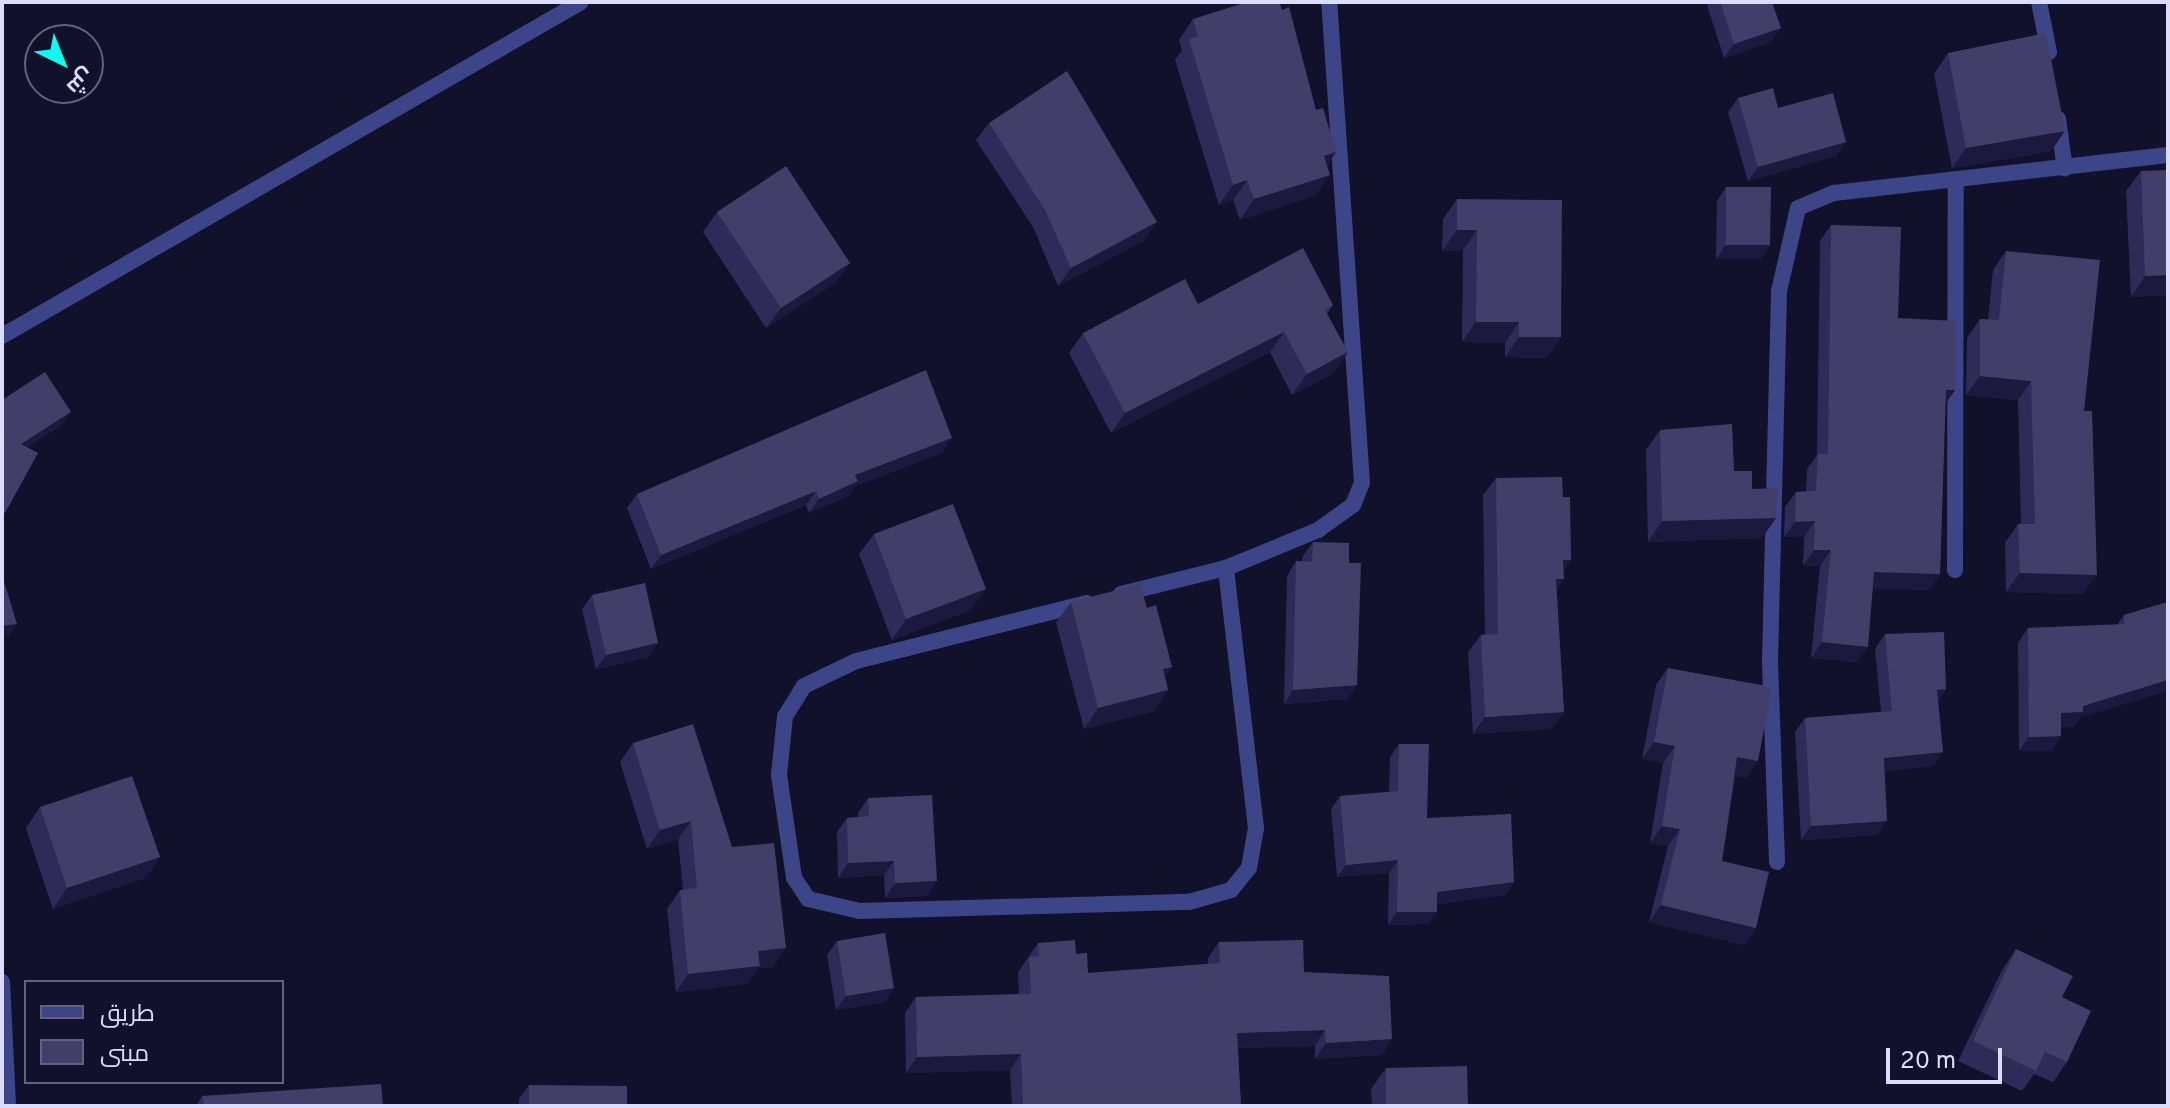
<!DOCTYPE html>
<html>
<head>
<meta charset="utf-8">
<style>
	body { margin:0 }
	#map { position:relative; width:2170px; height:1108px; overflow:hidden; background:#12112b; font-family:Overpass,Cairo,sans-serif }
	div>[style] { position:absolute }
	.street>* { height:16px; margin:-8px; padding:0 8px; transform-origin:8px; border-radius:8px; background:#3d4589 }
	.wall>* { inset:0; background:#2e2b58 }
	.shaded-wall>* { inset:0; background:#1b193e }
	.building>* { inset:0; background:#413e69 }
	span { translate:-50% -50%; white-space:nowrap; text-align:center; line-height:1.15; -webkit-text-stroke:7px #12112b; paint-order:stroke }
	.frame { position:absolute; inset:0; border:4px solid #dcdcfe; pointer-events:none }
	.legend { position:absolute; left:24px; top:980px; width:260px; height:104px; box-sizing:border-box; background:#12112b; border:2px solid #63627f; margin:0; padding:10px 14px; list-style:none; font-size:24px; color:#dcdcfe }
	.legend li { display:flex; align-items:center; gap:16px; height:40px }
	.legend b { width:40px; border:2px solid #63627f }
	.north { position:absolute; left:24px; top:24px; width:80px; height:80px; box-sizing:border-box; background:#12112b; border:2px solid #63627f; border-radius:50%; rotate:137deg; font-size:22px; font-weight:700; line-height:32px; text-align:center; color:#dcdcfe }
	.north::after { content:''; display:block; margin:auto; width:28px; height:36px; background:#0bfbf3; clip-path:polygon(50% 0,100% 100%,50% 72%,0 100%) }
	.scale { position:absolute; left:1886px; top:1048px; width:116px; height:36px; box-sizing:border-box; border:4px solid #dcdcfe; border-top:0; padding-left:10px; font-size:24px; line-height:28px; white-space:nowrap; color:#dcdcfe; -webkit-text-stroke:6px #12112b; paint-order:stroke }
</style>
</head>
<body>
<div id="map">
	<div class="street">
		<div style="left:2039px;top:2px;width:51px;rotate:78.7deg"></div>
		<div style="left:2058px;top:119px;width:50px;rotate:82deg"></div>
		<div style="left:2px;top:336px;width:668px;rotate:-29.98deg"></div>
		<div style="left:1955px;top:570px;width:389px;rotate:-89.9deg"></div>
		<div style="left:1121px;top:594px;width:108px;rotate:-13.9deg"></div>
		<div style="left:1226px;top:568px;width:100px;rotate:-22.4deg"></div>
		<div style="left:1318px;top:530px;width:43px;rotate:-35.5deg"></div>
		<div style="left:1353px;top:505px;width:24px;rotate:-68deg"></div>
		<div style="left:1362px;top:483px;width:482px;rotate:-93.9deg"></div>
		<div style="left:1087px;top:603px;width:238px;rotate:165.9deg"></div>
		<div style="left:856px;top:661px;width:58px;rotate:154.3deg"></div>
		<div style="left:804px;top:686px;width:36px;rotate:122deg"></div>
		<div style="left:785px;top:716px;width:59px;rotate:95.8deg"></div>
		<div style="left:779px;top:775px;width:104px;rotate:81.7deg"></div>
		<div style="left:794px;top:878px;width:25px;rotate:56deg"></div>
		<div style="left:808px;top:899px;width:53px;rotate:13deg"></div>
		<div style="left:860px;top:911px;width:329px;rotate:-1.6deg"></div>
		<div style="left:1189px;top:902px;width:44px;rotate:-15.9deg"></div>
		<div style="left:1231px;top:890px;width:28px;rotate:-51deg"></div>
		<div style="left:1249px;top:868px;width:41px;rotate:-80.1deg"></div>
		<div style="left:1256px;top:828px;width:262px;rotate:-96.6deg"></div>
		<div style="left:1777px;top:862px;width:202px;rotate:-92deg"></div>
		<div style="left:1770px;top:660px;width:369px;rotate:-88.6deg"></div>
		<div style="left:1779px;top:291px;width:85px;rotate:-77.1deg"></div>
		<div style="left:1798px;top:208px;width:39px;rotate:-23deg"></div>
		<div style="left:1834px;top:193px;width:336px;rotate:-6.5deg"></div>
		<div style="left:2px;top:982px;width:124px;rotate:87.2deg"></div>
	</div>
	<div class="wall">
		<div style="clip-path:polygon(1706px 2px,1772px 2px,1771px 42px,1724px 58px)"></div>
		<div style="clip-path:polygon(1193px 19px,1316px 110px,1336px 152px,1327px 165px,1316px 195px,1240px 220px,1233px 200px,1219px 205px,1175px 60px,1182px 50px,1179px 40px)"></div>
		<div style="clip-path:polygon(1948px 53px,2051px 151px,1952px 168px,1934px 74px)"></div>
		<div style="clip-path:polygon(1738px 98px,1778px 108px,1846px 142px,1836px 156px,1748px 181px,1728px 112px)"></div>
		<div style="clip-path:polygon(989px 123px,1145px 240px,1058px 286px,1033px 227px,976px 140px)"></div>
		<div style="clip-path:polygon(2141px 171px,2168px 295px,2131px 297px,2126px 191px)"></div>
		<div style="clip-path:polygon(1726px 187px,1770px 245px,1760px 259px,1716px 259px,1717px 201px)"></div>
		<div style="clip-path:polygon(1457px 199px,1561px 337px,1546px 358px,1505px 357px,1505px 343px,1462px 342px,1463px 250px,1442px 251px,1443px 219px)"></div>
		<div style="clip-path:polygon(717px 212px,850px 263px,835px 283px,766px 328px,703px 232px)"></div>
		<div style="clip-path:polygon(1831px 225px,1898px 318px,1955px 390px,1945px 405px,1940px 574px,1929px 590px,1873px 588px,1857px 662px,1811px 658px,1820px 566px,1803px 565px,1804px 537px,1784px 537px,1785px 507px,1796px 492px,1806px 491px,1807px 469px,1817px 455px,1820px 241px)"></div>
		<div style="clip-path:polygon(2006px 251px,2084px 411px,2083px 594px,2006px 592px,2005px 543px,2018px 524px,2021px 524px,2018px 400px,1966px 395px,1967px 338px,1980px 319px,1988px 320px,1993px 270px)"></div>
		<div style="clip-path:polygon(1198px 304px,1333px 305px,1327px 314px,1334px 373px,1292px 395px,1270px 352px,1111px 433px,1069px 353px,1083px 333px)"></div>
		<div style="clip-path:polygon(1660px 430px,1734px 471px,1752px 489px,1762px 538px,1648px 542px,1646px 450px)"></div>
		<div style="clip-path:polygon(942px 453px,855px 486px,848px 496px,809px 513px,806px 505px,651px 569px,627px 508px,637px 494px)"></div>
		<div style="clip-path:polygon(1496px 478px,1563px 497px,1571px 560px,1564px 570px,1556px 590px,1564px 712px,1551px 729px,1473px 734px,1468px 652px,1481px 635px,1485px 634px,1483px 495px)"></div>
		<div style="clip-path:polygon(874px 534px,971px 610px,892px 640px,859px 554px)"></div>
		<div style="clip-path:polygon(1313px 542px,1349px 563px,1357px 685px,1347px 699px,1284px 704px,1287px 576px,1296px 561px,1302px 562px,1303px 556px)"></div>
		<div style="clip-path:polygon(592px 595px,648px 657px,596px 669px,582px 609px)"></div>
		<div style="clip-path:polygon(1071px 602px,1147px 608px,1172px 667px,1165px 677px,1168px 690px,1154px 711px,1084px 729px,1056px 622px)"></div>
		<div style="clip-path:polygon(2168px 602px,2073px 727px,2061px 727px,2061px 736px,2051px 751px,2019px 751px,2018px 643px,2028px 628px,2117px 625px,2124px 615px)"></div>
		<div style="clip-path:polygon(1885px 634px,1946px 689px,1938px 700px,1943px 752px,1933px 766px,1884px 771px,1887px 821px,1877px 835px,1801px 840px,1795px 732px,1805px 718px,1881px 712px,1875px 649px)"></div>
		<div style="clip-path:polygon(1668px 668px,1758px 761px,1746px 778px,1735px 776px,1722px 861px,1756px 928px,1744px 945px,1649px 922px,1668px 846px,1650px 843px,1663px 763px,1642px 759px,1656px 685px)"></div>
		<div style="clip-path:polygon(633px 743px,732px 847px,773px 967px,759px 968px,747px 984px,676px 992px,667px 909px,680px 890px,683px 890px,678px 839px,647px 849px,620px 762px)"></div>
		<div style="clip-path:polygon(1399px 744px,1427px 818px,1514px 882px,1505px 895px,1437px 904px,1437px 912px,1428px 924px,1388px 925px,1389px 873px,1337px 877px,1331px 809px,1340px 796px,1389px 792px,1390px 757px)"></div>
		<div style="clip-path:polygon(868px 798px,927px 896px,885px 898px,884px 875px,838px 878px,837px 832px,847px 818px,858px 817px,858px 813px)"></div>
		<div style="clip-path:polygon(40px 807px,160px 857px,145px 878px,53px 909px,26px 828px)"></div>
		<div style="clip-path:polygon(837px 941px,894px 988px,884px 1002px,836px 1010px,827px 955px)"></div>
		<div style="clip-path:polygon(1219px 942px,1304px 972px,1392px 1039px,1381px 1055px,1315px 1059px,1315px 1046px,1238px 1048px,1241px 1106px,1012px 1106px,1010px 1070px,906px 1073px,905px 1013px,916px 997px,1019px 994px,1018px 972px,1038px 943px,1076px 954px,1088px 973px,1208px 964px,1208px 958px)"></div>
		<div style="clip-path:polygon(2016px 949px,2062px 997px,2067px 1062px,2053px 1082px,2034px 1074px,2022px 1091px,1958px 1061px,2002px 970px)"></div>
		<div style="clip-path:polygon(1386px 1068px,1468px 1106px,1372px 1106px,1371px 1089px)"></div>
		<div style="clip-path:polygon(529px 1085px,627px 1106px,519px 1106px,519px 1099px)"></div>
		<div style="clip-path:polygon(202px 1096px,203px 1106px,196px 1106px)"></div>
	</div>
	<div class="shaded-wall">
		<div style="clip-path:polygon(1781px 28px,1771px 42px,1724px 58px,1734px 44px)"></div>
		<div style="clip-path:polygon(2065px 131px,2051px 151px,1952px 168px,1966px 148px)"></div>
		<div style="clip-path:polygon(1846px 142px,1836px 156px,1748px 181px,1758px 167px)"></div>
		<div style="clip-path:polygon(1336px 152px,1322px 172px,1324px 156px)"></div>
		<div style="clip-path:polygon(1330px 175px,1316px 195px,1240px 220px,1254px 199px)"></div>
		<div style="clip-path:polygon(1247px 180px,1233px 200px,1219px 205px,1233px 185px)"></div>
		<div style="clip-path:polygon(1157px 222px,1145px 240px,1058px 286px,1071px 268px)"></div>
		<div style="clip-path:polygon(1457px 230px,1477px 230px,1463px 250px,1442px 251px)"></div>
		<div style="clip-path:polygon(1726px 245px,1770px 245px,1760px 259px,1716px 259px)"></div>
		<div style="clip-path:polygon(850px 263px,835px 283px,766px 328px,781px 308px)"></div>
		<div style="clip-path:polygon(2168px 275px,2168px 295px,2131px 297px,2145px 276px)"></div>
		<div style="clip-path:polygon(1476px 322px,1519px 322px,1505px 343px,1462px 342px)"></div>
		<div style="clip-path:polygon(1284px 332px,1270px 352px,1111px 433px,1125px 413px)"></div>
		<div style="clip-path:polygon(1519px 337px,1561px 337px,1546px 358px,1505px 357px)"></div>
		<div style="clip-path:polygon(1348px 352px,1334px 373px,1292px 395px,1307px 374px)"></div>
		<div style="clip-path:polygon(1980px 376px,2031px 381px,2018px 400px,1966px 395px)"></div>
		<div style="clip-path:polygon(1946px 390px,1955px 390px,1944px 406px)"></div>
		<div style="clip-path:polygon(71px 412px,61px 426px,11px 458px,21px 444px)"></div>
		<div style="clip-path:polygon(952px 438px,942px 453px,855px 486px,848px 496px,809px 513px,819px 499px,855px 475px)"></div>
		<div style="clip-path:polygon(816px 491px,806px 505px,651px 569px,661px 555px)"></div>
		<div style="clip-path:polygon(1776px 518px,1762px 538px,1648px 542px,1662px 521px)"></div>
		<div style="clip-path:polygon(1815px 521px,1804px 537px,1784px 537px,1795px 522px)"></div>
		<div style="clip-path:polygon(1814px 550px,1831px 550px,1820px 566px,1803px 565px)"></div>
		<div style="clip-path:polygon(1563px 560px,1571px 560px,1558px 578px)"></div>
		<div style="clip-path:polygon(1874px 572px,1940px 574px,1929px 590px,1863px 588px)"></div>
		<div style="clip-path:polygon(2020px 573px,2097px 575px,2083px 594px,2006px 592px)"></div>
		<div style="clip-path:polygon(1556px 579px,1564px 579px,1552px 596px)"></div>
		<div style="clip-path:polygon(986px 589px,971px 610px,892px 640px,906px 619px)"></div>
		<div style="clip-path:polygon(17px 624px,9px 635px,2px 636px,2px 626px)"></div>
		<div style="clip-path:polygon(1822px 642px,1868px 647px,1857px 662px,1811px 658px)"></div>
		<div style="clip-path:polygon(658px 643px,648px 657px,596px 669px,606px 655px)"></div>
		<div style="clip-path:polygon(1172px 667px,1158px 687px,1163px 669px)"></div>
		<div style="clip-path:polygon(2168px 680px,2168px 691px,2079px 718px,2073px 727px,2051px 727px,2061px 713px)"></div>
		<div style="clip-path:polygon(1357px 685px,1347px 699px,1284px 704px,1293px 690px)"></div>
		<div style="clip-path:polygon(1946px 689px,1936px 704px,1937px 690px)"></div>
		<div style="clip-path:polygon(1168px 690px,1154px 711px,1084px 729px,1098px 708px)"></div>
		<div style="clip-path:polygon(1564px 712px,1551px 729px,1473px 734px,1485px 717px)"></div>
		<div style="clip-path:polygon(2061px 736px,2051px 751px,2019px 751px,2029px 737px)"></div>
		<div style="clip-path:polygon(1654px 742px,1675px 746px,1663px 763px,1642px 759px)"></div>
		<div style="clip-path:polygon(1943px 752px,1933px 766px,1874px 772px,1884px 758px)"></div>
		<div style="clip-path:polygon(1737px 757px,1758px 761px,1746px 778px,1725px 775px)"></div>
		<div style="clip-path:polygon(691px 821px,678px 839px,647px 849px,660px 830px)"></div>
		<div style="clip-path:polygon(1887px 821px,1877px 835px,1801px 840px,1811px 826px)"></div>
		<div style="clip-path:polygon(1662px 826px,1680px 829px,1668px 846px,1650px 843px)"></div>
		<div style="clip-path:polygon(160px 857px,145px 878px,53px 909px,67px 888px)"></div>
		<div style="clip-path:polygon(1398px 860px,1389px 873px,1337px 877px,1346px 865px)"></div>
		<div style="clip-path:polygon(894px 861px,884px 875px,838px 878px,848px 863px)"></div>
		<div style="clip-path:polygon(937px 881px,927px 896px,885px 898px,895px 883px)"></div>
		<div style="clip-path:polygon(1514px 882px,1505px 895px,1428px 905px,1437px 892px)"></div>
		<div style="clip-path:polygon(1661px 905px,1756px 928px,1744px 945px,1649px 922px)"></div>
		<div style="clip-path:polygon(1397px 912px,1437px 912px,1428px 924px,1388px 925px)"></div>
		<div style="clip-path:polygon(786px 948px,773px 967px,759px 968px,747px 984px,676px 992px,688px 974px,758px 951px)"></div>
		<div style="clip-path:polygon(894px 988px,884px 1002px,836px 1010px,846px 996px)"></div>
		<div style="clip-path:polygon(1325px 1030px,1315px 1046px,1226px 1048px,1237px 1033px)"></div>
		<div style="clip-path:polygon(1392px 1039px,1381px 1055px,1315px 1059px,1326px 1043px)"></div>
		<div style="clip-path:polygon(1021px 1054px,1010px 1070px,906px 1073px,917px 1057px)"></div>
	</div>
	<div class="building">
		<div style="clip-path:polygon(1247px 2px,1279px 2px,1282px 10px,1289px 7px,1316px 110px,1323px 108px,1336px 152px,1324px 156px,1330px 175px,1254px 199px,1247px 180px,1233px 185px,1189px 39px,1198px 36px,1193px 19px)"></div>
		<div style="clip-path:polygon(1720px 2px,1772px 2px,1781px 28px,1734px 44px)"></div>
		<div style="clip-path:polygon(2046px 33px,2065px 131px,1966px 148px,1948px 53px)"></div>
		<div style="clip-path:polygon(1067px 71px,1157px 222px,1071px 268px,1045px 210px,989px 123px)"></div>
		<div style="clip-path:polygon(1773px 88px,1778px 108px,1833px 93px,1846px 142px,1758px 167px,1738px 98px)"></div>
		<div style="clip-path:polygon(786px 166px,850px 263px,781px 308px,717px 212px)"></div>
		<div style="clip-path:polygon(2168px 170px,2168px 275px,2145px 276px,2141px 171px)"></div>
		<div style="clip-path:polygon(1726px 187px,1771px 187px,1770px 245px,1726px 245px)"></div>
		<div style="clip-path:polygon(1457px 199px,1562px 200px,1561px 337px,1519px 337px,1519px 322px,1476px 322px,1477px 230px,1457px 230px)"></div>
		<div style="clip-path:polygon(1831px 225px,1901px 227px,1898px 318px,1956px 321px,1955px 390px,1946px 390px,1940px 574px,1874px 572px,1868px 647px,1822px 642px,1831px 550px,1814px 550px,1815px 521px,1795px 522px,1796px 492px,1816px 491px,1818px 454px,1828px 454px)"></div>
		<div style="clip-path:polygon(1303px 248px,1333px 305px,1325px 310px,1348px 352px,1307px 374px,1284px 332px,1125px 413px,1083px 333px,1185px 279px,1198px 304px)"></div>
		<div style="clip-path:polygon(2006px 251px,2100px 260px,2084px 411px,2092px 411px,2097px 575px,2020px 573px,2018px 524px,2035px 524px,2031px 381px,1980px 376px,1980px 319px,1999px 320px)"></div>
		<div style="clip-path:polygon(926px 370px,952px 438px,855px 475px,858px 481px,819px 499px,816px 491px,661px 555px,637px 494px)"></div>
		<div style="clip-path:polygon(45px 372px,71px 412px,21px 444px,38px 453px,5px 513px,2px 511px,2px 400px)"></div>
		<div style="clip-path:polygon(1732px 424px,1734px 471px,1752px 471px,1752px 489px,1777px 488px,1776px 518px,1662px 521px,1660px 430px)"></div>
		<div style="clip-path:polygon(1562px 477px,1563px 497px,1570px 497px,1571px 560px,1563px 560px,1564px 579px,1556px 579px,1564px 712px,1485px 717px,1481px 635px,1498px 634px,1496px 478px)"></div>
		<div style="clip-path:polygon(953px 504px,986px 589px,906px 619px,874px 534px)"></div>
		<div style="clip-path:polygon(1313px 542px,1349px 543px,1349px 563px,1361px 563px,1357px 685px,1293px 690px,1296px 561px,1312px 562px)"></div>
		<div style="clip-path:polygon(2px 575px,17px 624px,2px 626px)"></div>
		<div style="clip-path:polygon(645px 583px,658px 643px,606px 655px,592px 595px)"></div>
		<div style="clip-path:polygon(1140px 584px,1147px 608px,1156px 605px,1172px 667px,1163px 669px,1168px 690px,1098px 708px,1071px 602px)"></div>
		<div style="clip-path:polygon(2168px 602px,2168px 680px,2083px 706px,2083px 712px,2061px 713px,2061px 736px,2029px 737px,2028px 628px,2124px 624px,2124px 615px)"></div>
		<div style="clip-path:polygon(1944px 632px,1946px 689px,1937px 690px,1943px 752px,1884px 758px,1887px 821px,1811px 826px,1805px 718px,1892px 711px,1885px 634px)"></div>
		<div style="clip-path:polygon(1668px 668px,1772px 687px,1758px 761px,1737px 757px,1722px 861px,1769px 872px,1756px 928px,1661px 905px,1680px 829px,1662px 826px,1675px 746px,1654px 742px)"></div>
		<div style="clip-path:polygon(693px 724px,732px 847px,774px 843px,786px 948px,758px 951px,760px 966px,688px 974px,680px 890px,697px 888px,691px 821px,660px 830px,633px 743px)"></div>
		<div style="clip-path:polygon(1399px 744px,1429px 744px,1427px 818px,1511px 814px,1514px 882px,1437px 892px,1437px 912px,1397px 912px,1398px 860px,1346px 865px,1340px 796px,1398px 791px)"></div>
		<div style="clip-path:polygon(132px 776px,160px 857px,67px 888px,40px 807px)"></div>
		<div style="clip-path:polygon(932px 795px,937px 881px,895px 883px,894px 861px,848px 863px,847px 818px,869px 816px,868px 798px)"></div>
		<div style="clip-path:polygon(885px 933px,894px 988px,846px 996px,837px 941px)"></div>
		<div style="clip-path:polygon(1075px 940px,1076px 954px,1087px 953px,1088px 973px,1220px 963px,1219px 942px,1303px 940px,1304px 972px,1389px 976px,1392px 1039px,1326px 1043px,1325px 1030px,1237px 1033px,1241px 1106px,1023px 1106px,1021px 1054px,917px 1057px,916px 997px,1031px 994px,1029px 957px,1039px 956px,1038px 943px)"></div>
		<div style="clip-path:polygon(2016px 949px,2073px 976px,2062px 997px,2091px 1011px,2067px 1062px,2045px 1052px,2036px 1071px,1973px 1041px)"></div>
		<div style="clip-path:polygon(1467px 1066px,1468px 1106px,1386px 1106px,1386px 1068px)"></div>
		<div style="clip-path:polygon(381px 1084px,383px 1106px,203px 1106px,202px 1096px)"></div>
		<div style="clip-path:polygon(529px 1085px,627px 1086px,627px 1106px,529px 1106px)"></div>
	</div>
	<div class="frame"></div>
	<ul class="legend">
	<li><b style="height:10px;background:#3d4589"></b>طريق</li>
	<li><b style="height:22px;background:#413e69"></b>مبنى</li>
	</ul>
	<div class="north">ش</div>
	<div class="scale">20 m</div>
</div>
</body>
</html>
